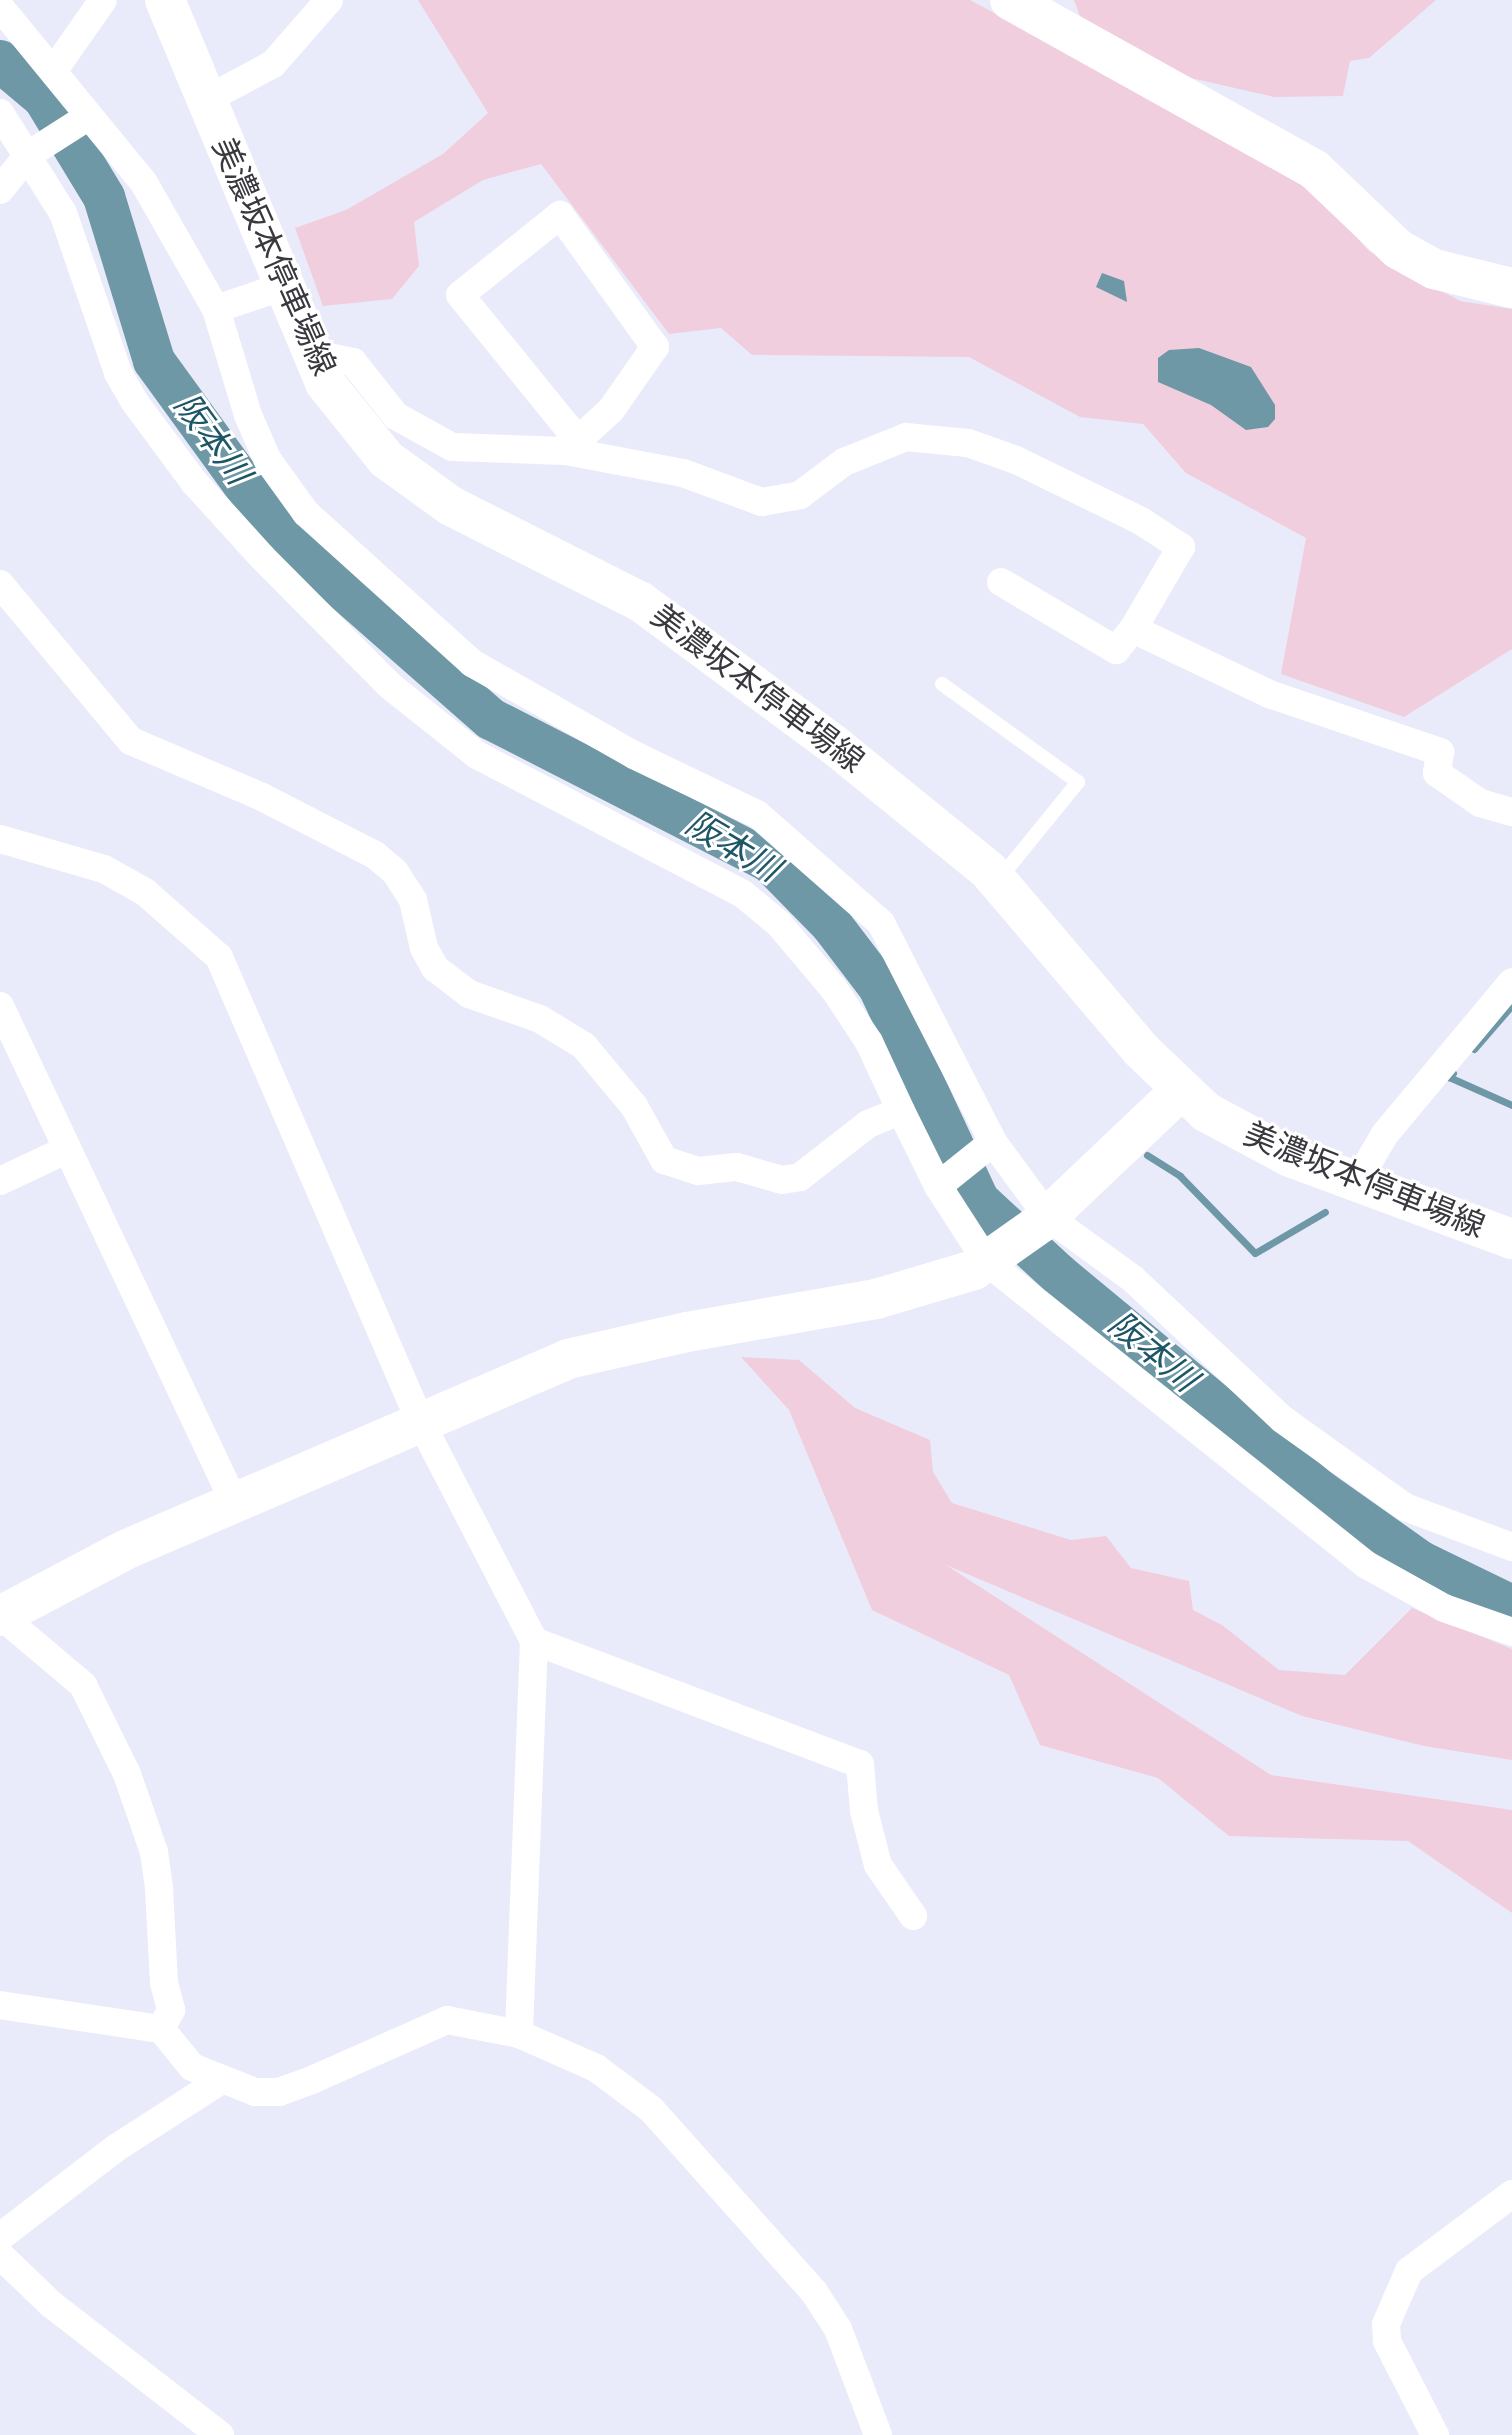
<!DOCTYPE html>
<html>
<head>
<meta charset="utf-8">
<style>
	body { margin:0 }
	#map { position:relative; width:1512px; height:2435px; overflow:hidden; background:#eaebfa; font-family:"Alegreya Sans","Noto Sans JP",sans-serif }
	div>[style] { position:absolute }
	.green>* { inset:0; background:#f1cedd }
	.water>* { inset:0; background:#6e98a6 }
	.stream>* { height:7px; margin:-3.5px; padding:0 3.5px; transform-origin:3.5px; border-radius:3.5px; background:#6e98a6 }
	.river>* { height:42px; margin:-21px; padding:0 21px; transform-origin:21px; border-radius:21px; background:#6e98a6 }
	.lane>* { height:14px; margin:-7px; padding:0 7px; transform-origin:7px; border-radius:7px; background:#fff }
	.street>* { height:28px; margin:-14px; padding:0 14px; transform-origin:14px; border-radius:14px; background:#fff }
	.secondary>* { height:40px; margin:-20px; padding:0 20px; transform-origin:20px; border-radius:20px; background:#fff }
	span { translate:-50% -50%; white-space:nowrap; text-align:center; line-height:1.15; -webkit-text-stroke:6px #fff; paint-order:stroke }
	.street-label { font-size:32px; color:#38383e }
	.water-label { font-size:34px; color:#1d5666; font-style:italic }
</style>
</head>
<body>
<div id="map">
	<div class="green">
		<div style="clip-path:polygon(418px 0,970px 0,1306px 181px,1369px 251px,1460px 301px,1512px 309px,1512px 649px,1404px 717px,1281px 674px,1306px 538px,1186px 473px,1143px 424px,1080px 417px,969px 357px,752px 355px,721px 328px,669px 334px,541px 164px,483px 180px,414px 222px,419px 266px,392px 299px,323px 306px,295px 228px,346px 210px,443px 154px,488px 113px)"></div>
		<div style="clip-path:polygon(1074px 0,1436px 0,1369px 58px,1350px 61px,1343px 96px,1274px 97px,1173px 74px,1083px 24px)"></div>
		<div style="clip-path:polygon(741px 1357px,799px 1360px,855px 1408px,930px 1440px,933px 1472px,952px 1503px,1071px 1540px,1106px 1536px,1131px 1568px,1189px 1581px,1193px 1610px,1222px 1625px,1279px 1670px,1345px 1675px,1412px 1608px,1512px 1649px,1512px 1760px,1424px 1746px,1302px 1716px,946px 1565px,1271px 1775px,1512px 1810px,1512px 1913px,1408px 1841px,1229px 1836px,1158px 1778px,1040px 1745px,1009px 1675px,872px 1610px,789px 1410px)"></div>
	</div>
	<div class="water">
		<div style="clip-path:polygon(1102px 273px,1124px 281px,1127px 302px,1096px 287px)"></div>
		<div style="clip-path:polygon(1199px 348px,1251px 367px,1275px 405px,1275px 419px,1268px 427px,1246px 430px,1211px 405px,1158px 382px,1158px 358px,1169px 350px)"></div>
	</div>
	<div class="stream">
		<div style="left:1474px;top:1049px;width:58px;rotate:-49.2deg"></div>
		<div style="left:1453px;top:1073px;width:6px;rotate:135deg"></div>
		<div style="left:1449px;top:1077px;width:69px;rotate:24deg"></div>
		<div style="left:1147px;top:1155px;width:39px;rotate:32deg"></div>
		<div style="left:1180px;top:1176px;width:107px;rotate:45.8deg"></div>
		<div style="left:1255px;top:1253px;width:81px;rotate:-30.4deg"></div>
	</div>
	<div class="river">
		<div style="left:0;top:61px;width:57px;rotate:40.1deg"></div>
		<div style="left:44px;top:98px;width:116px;rotate:58.8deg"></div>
		<div style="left:104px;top:197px;width:171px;rotate:73deg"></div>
		<div style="left:154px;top:361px;width:213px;rotate:54deg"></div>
		<div style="left:279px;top:533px;width:282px;rotate:41.3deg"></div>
		<div style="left:491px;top:719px;width:314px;rotate:27.1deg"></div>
		<div style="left:770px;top:862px;width:87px;rotate:45.5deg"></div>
		<div style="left:831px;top:924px;width:79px;rotate:52.7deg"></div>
		<div style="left:879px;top:987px;width:236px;rotate:65deg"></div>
		<div style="left:979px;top:1201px;width:108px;rotate:42.7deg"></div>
		<div style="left:1058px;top:1274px;width:339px;rotate:39.6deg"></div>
		<div style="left:1319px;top:1490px;width:125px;rotate:35.2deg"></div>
		<div style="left:1421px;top:1562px;width:101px;rotate:25.8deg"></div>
	</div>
	<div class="lane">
		<div style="left:942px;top:684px;width:168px;rotate:35.8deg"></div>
		<div style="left:1078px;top:782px;width:124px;rotate:129.1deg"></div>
	</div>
	<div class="street">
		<div style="left:0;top:7px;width:227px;rotate:50.7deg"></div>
		<div style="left:144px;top:183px;width:145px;rotate:60.3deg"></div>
		<div style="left:216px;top:309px;width:72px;rotate:-18.7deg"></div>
		<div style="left:54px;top:70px;width:85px;rotate:-55deg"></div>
		<div style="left:204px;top:101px;width:78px;rotate:-28.2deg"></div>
		<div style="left:273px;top:64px;width:85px;rotate:-48.8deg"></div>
		<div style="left:0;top:113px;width:118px;rotate:57.8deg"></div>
		<div style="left:63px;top:213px;width:169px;rotate:71deg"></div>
		<div style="left:118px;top:373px;width:32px;rotate:60deg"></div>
		<div style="left:134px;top:401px;width:101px;rotate:53.5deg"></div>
		<div style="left:194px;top:482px;width:101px;rotate:47.8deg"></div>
		<div style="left:262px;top:557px;width:180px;rotate:45.2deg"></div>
		<div style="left:389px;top:685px;width:112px;rotate:38.5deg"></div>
		<div style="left:477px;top:755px;width:300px;rotate:27.6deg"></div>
		<div style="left:743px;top:894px;width:47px;rotate:39.8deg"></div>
		<div style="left:779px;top:924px;width:85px;rotate:49.8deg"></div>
		<div style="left:834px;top:989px;width:64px;rotate:56.6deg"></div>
		<div style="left:869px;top:1042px;width:76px;rotate:65.1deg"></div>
		<div style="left:0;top:190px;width:45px;rotate:-51.3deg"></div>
		<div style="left:28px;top:155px;width:72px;rotate:-32.6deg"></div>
		<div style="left:216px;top:309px;width:111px;rotate:73.2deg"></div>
		<div style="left:248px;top:415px;width:48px;rotate:66.6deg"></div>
		<div style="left:267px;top:459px;width:67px;rotate:54.2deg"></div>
		<div style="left:306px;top:513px;width:224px;rotate:42.1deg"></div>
		<div style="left:472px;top:663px;width:186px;rotate:29.6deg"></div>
		<div style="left:634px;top:755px;width:136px;rotate:25.6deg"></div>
		<div style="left:757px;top:814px;width:165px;rotate:41.3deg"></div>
		<div style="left:881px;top:923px;width:246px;rotate:62.9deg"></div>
		<div style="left:993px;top:1142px;width:93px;rotate:53.7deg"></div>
		<div style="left:1048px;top:1217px;width:105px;rotate:36.1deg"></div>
		<div style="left:1133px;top:1279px;width:204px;rotate:43.2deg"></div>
		<div style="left:1282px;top:1419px;width:151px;rotate:35.6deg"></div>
		<div style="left:1405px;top:1507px;width:114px;rotate:20.5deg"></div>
		<div style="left:317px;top:361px;width:13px;rotate:-18deg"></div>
		<div style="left:329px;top:357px;width:25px;rotate:12deg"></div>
		<div style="left:353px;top:362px;width:69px;rotate:51.5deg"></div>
		<div style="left:396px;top:416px;width:64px;rotate:29deg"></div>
		<div style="left:452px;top:447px;width:114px;rotate:2deg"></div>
		<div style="left:566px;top:451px;width:119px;rotate:10.6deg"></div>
		<div style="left:683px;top:473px;width:84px;rotate:20.2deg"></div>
		<div style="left:762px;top:502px;width:39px;rotate:-10deg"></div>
		<div style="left:800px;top:495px;width:55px;rotate:-36.9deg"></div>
		<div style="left:844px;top:462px;width:67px;rotate:-22deg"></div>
		<div style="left:906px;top:437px;width:62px;rotate:5.5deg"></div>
		<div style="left:968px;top:443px;width:51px;rotate:19.5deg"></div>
		<div style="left:1016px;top:460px;width:139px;rotate:26deg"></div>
		<div style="left:1141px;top:521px;width:48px;rotate:33deg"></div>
		<div style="left:1181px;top:547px;width:95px;rotate:120.3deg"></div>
		<div style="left:1133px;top:629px;width:151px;rotate:25.5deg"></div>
		<div style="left:1269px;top:694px;width:181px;rotate:18.7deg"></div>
		<div style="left:1440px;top:752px;width:21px;rotate:98deg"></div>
		<div style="left:1437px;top:773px;width:52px;rotate:34.9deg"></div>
		<div style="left:1480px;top:803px;width:33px;rotate:16deg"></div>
		<div style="left:566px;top:451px;width:61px;rotate:-42.3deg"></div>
		<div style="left:611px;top:410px;width:77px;rotate:-55.1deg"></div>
		<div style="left:655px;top:347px;width:163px;rotate:-125.7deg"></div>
		<div style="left:560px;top:215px;width:128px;rotate:141.3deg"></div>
		<div style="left:460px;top:295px;width:187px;rotate:50.9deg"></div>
		<div style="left:1001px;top:582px;width:134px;rotate:30.6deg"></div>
		<div style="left:1116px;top:650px;width:27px;rotate:-51deg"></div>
		<div style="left:0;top:584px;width:204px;rotate:50.2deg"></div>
		<div style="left:131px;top:741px;width:142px;rotate:23.1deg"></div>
		<div style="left:262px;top:797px;width:127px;rotate:27.2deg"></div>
		<div style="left:375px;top:855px;width:26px;rotate:40deg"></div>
		<div style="left:395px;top:872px;width:33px;rotate:57deg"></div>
		<div style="left:413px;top:900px;width:49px;rotate:77.1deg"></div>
		<div style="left:424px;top:948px;width:23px;rotate:61deg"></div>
		<div style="left:435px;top:968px;width:43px;rotate:37.4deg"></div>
		<div style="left:469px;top:994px;width:75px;rotate:19.4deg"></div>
		<div style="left:540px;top:1019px;width:52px;rotate:31.5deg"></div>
		<div style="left:584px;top:1046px;width:78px;rotate:50.2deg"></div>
		<div style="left:634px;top:1106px;width:62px;rotate:60.9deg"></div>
		<div style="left:664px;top:1160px;width:36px;rotate:18deg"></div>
		<div style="left:698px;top:1171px;width:39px;rotate:-6deg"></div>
		<div style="left:737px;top:1167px;width:47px;rotate:16.1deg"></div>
		<div style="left:782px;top:1180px;width:18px;rotate:-9deg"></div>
		<div style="left:800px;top:1177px;width:86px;rotate:-37.9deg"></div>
		<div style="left:868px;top:1124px;width:35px;rotate:-22deg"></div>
		<div style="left:901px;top:1111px;width:84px;rotate:63.7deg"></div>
		<div style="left:938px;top:1186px;width:90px;rotate:57.2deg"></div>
		<div style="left:987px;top:1262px;width:484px;rotate:38.6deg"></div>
		<div style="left:1365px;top:1564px;width:90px;rotate:29.1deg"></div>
		<div style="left:1444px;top:1608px;width:72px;rotate:19.4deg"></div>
		<div style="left:0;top:839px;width:108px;rotate:16.1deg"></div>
		<div style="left:104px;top:869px;width:47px;rotate:29.3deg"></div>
		<div style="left:145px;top:892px;width:98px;rotate:41.3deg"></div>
		<div style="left:219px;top:957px;width:506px;rotate:66.58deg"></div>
		<div style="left:420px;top:1421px;width:248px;rotate:62.6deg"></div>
		<div style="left:534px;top:1641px;width:393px;rotate:92.2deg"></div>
		<div style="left:0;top:1006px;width:548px;rotate:64.74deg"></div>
		<div style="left:1358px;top:1180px;width:53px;rotate:-59.6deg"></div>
		<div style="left:1385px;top:1134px;width:198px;rotate:-50.1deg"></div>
		<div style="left:0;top:1181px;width:73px;rotate:-25.2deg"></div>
		<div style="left:938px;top:1186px;width:70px;rotate:-38.7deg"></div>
		<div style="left:0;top:1615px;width:109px;rotate:40.1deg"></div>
		<div style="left:83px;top:1685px;width:99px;rotate:63.7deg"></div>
		<div style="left:127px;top:1774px;width:83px;rotate:70.9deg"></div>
		<div style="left:154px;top:1852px;width:36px;rotate:82deg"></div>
		<div style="left:159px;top:1888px;width:95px;rotate:87deg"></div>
		<div style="left:164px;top:1983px;width:28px;rotate:75deg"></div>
		<div style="left:171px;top:2010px;width:21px;rotate:118deg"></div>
		<div style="left:534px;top:1641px;width:348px;rotate:20.7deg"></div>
		<div style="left:860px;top:1764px;width:47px;rotate:85.1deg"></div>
		<div style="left:864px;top:1811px;width:56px;rotate:75.5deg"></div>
		<div style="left:878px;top:1865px;width:62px;rotate:55.5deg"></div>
		<div style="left:0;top:2005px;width:163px;rotate:8.5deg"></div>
		<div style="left:161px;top:2029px;width:49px;rotate:50.8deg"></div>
		<div style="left:192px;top:2067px;width:68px;rotate:21.6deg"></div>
		<div style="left:255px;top:2092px;width:24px"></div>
		<div style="left:279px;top:2092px;width:37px;rotate:-20deg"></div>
		<div style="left:314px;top:2079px;width:145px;rotate:-23.9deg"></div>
		<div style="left:447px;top:2020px;width:73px;rotate:11deg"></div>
		<div style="left:519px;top:2034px;width:84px;rotate:23.8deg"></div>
		<div style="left:596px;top:2068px;width:69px;rotate:36.7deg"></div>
		<div style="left:651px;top:2109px;width:245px;rotate:48.3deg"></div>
		<div style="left:814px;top:2292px;width:44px;rotate:57deg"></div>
		<div style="left:838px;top:2329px;width:113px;rotate:69.3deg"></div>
		<div style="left:0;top:2237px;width:146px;rotate:-37.5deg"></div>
		<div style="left:116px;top:2148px;width:124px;rotate:-32.8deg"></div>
		<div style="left:0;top:2255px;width:71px;rotate:43.9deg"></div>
		<div style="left:51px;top:2304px;width:214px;rotate:37.8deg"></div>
		<div style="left:1435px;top:2435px;width:106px;rotate:-117.1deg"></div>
		<div style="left:1387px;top:2341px;width:17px;rotate:-93deg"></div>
		<div style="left:1386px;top:2324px;width:58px;rotate:-66.5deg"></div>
		<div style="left:1409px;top:2271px;width:129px;rotate:-36.8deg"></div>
	</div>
	<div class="secondary">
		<div style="left:165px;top:0;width:415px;rotate:67.3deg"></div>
		<div style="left:325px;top:383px;width:97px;rotate:51.2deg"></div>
		<div style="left:386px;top:459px;width:80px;rotate:35.9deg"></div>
		<div style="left:451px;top:506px;width:213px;rotate:26.8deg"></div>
		<div style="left:641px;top:602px;width:239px;rotate:36.5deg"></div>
		<div style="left:833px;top:744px;width:200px;rotate:39.1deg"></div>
		<div style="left:988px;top:870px;width:236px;rotate:49.6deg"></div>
		<div style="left:1141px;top:1050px;width:90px;rotate:43.6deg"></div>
		<div style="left:1206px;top:1112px;width:95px;rotate:28.2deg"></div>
		<div style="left:1290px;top:1157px;width:237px;rotate:20.3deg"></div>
		<div style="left:1010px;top:0;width:349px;rotate:29.1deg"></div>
		<div style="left:1315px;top:170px;width:115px;rotate:43.6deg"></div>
		<div style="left:1398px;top:249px;width:41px;rotate:29.1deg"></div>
		<div style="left:1434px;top:269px;width:80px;rotate:13.7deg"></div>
		<div style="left:0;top:1616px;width:141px;rotate:-27.8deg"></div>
		<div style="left:125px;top:1550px;width:482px;rotate:-23.3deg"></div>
		<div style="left:568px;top:1359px;width:122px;rotate:-12.8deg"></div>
		<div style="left:687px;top:1332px;width:192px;rotate:-9.9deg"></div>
		<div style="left:876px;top:1299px;width:102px;rotate:-16.5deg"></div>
		<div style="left:974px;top:1270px;width:83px;rotate:-35.2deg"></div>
		<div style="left:1042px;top:1222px;width:192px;rotate:-43.5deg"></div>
	</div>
	<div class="street-label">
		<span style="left:273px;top:257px;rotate:66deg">美濃坂本停車場線</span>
		<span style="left:757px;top:689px;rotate:37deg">美濃坂本停車場線</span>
		<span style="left:1364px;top:1181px;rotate:22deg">美濃坂本停車場線</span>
	</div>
	<div class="water-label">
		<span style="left:211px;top:440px;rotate:54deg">阪本川</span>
		<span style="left:732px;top:848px;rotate:31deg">阪本川</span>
		<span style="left:1152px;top:1353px;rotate:40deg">阪本川</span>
	</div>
</div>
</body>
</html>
